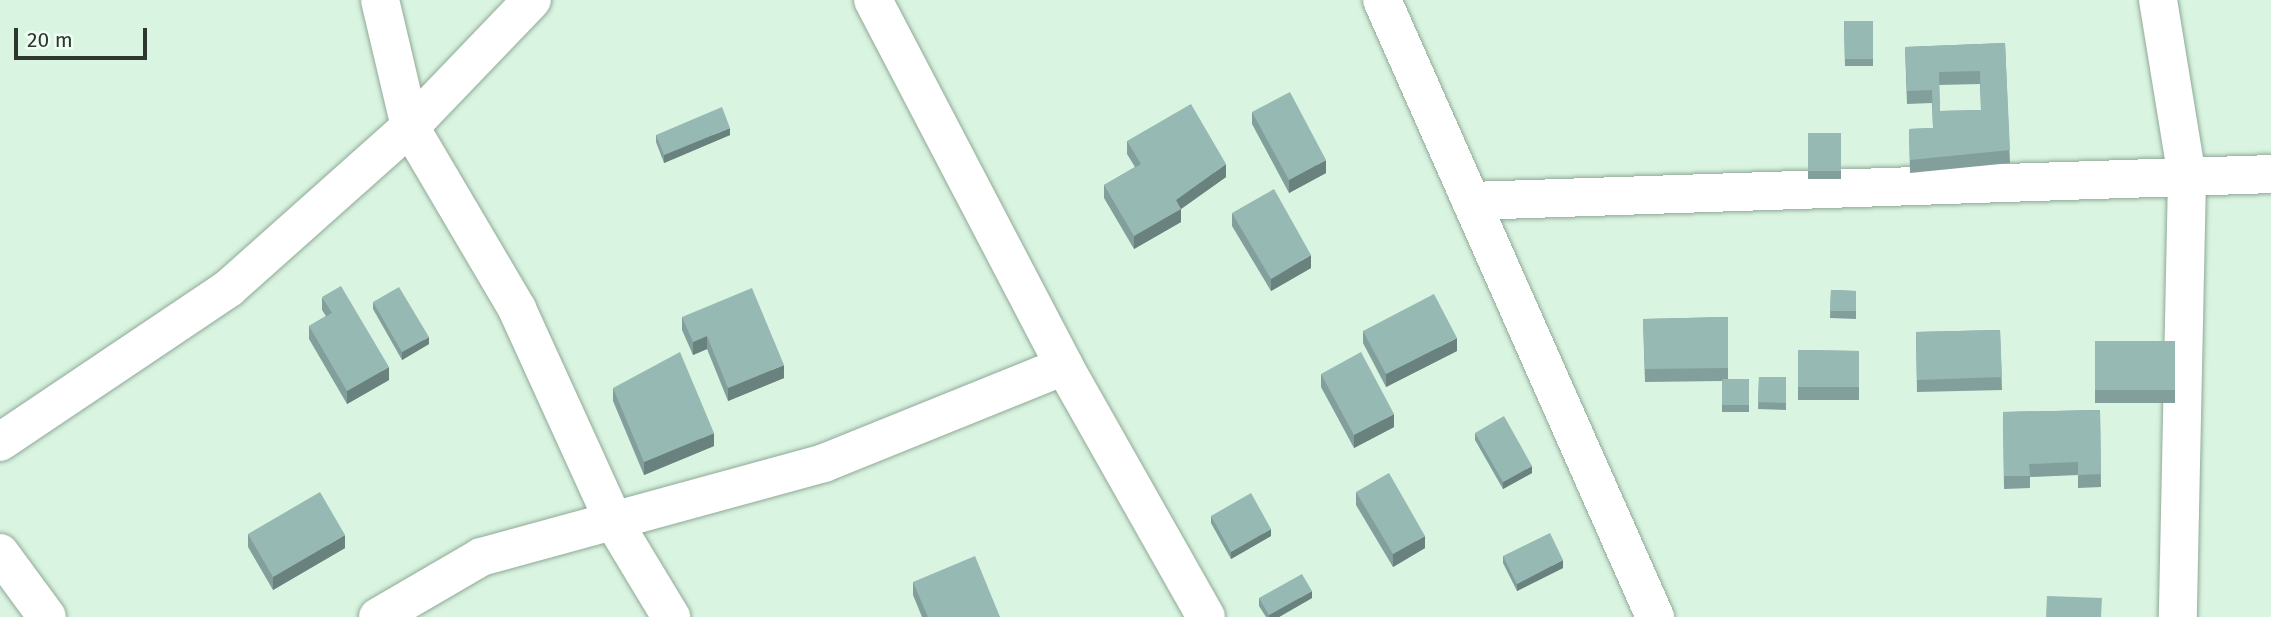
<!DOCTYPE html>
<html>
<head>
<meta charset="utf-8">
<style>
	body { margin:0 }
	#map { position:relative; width:2271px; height:617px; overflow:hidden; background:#d9f4e1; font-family:"Fira Sans",sans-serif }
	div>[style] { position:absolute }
	.roads { filter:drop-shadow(0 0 2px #90a997) drop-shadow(0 0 2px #90a997) }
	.minor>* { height:38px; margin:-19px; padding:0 19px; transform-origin:19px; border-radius:19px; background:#fff }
	.wall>* { inset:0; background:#829f9b }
	.shaded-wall>* { inset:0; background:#6a827e }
	.building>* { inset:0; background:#97b9b4 }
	span { translate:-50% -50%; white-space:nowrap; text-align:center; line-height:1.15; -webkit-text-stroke:5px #eefef3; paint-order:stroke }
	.scale { position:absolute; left:14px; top:28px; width:133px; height:32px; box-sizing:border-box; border:4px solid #2d3730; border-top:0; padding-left:9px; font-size:21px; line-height:24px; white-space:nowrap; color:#2d3730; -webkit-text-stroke:5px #eefef3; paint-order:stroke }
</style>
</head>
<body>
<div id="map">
	<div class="roads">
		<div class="minor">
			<div style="left:380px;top:0;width:130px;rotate:76.7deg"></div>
			<div style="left:410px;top:127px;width:211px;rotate:59.5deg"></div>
			<div style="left:517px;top:309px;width:236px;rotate:65.5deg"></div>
			<div style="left:615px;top:524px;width:109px;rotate:58.9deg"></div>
			<div style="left:873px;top:0;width:413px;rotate:62.4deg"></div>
			<div style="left:1064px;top:366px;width:288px;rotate:60.5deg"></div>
			<div style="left:1382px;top:0;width:675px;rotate:66.13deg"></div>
			<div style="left:2158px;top:0;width:180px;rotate:80.7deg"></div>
			<div style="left:2187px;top:178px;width:439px;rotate:91.2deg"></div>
			<div style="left:1471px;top:201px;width:800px;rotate:-1.93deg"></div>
			<div style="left:0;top:442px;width:276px;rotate:-33.9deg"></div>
			<div style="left:229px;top:288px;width:242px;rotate:-41.7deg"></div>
			<div style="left:410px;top:127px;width:176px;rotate:-46.2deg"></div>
			<div style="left:0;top:553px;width:79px;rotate:53.7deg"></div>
			<div style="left:378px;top:617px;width:119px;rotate:-30.2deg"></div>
			<div style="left:481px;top:557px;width:356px;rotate:-15.3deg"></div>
			<div style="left:824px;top:463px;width:259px;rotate:-22deg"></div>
		</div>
	</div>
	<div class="wall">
		<div style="clip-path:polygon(1844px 21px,1873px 21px,1873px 66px,1845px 66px)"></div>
		<div style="clip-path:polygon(evenodd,2005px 43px,2010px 163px,1910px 173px,1909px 129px,1933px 128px,1932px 103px,1907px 104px,1905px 47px,2005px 43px,1980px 84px,1981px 110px,1940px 111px,1939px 85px,1980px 84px)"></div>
		<div style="clip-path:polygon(1252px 112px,1326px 173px,1289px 193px,1252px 124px)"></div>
		<div style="clip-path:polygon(1808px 133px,1841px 133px,1841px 179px,1808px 179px)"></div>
		<div style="clip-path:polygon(656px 135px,730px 135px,664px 163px,656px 142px)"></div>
		<div style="clip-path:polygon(1127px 141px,1226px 177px,1181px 209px,1181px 222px,1134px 249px,1104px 198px,1104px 185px,1135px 167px,1127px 154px)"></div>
		<div style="clip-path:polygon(1232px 213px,1311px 268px,1271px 291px,1232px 226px)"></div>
		<div style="clip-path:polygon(1831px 290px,1856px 291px,1856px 319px,1830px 318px)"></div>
		<div style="clip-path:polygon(322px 297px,389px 380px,347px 404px,309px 339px,309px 326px,326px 316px,322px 310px)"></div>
		<div style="clip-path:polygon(373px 302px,429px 344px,402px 360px,373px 309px)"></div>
		<div style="clip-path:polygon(682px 317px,784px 378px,728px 401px,707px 349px,693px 355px,682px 330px)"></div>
		<div style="clip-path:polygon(1728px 317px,1728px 379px,1749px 379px,1749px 412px,1722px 412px,1722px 381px,1645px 382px,1643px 319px)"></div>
		<div style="clip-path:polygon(2000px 330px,2002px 390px,1917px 392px,1916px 332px)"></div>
		<div style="clip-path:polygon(1363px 331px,1457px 351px,1386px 387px,1363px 343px)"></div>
		<div style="clip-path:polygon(2095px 341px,2175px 341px,2175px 403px,2095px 403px)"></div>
		<div style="clip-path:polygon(1798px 350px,1859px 351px,1859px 400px,1798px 400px)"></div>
		<div style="clip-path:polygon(1321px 374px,1394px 427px,1354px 448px,1321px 387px)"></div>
		<div style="clip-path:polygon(1759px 377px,1786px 377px,1786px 410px,1758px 409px)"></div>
		<div style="clip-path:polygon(613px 388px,714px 446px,644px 475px,613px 401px)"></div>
		<div style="clip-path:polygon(2100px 410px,2101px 487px,2078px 488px,2078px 475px,2030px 477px,2030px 488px,2004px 489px,2003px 412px)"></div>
		<div style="clip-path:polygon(1475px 433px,1532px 473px,1503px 489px,1475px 440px)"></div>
		<div style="clip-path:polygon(1356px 492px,1425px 548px,1393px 567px,1356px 505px)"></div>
		<div style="clip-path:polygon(1211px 516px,1271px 536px,1231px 559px,1211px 523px)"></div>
		<div style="clip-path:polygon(248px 534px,345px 548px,273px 590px,248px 547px)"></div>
		<div style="clip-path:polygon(1503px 556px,1563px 568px,1517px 591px,1503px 563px)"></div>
		<div style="clip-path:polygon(913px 582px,1000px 617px,922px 617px,913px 595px)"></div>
		<div style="clip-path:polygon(1259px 598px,1312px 598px,1279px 617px,1266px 617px,1259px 606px)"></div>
	</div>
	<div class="shaded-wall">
		<div style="clip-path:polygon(730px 128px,730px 135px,664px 163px,664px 155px)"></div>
		<div style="clip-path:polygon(1326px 160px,1326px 173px,1289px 193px,1289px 180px)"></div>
		<div style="clip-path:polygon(1226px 164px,1226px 177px,1181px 209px,1181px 222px,1134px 249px,1134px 236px,1176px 200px)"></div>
		<div style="clip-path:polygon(1311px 255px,1311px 268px,1271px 291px,1271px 279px)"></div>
		<div style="clip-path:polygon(707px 336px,707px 349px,693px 355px,693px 342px)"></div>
		<div style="clip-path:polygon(429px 337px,429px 344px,402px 360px,402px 352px)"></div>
		<div style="clip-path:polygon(1457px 338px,1457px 351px,1386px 387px,1386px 374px)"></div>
		<div style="clip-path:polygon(784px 365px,784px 378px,728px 401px,728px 388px)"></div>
		<div style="clip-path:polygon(389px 367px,389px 380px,347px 404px,347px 391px)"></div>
		<div style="clip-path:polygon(1394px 414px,1394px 427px,1354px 448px,1354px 435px)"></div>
		<div style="clip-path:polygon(714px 433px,714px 446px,644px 475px,644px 462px)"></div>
		<div style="clip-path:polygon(1532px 466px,1532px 473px,1503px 489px,1503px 482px)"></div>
		<div style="clip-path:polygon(1271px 529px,1271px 536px,1231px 559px,1231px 552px)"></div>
		<div style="clip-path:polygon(345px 535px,345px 548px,273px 590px,273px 577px)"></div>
		<div style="clip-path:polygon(1425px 536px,1425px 548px,1393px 567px,1393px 554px)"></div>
		<div style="clip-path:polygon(1563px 560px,1563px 568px,1517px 591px,1517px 584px)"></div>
		<div style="clip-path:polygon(1312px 591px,1312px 598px,1279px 617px,1269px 617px,1269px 615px)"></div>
	</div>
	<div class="building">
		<div style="clip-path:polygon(1844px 21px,1873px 21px,1873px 59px,1845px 59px)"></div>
		<div style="clip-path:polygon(evenodd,2005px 43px,2010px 150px,1910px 160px,1909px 129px,1933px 128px,1932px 90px,1907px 91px,1905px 47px,2005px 43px,1980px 71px,1981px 110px,1940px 111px,1939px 72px,1980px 71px)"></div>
		<div style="clip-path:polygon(1290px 92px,1326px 160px,1289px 180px,1252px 112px)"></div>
		<div style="clip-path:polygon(1191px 104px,1226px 164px,1176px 200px,1181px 209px,1134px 236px,1104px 185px,1141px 164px,1127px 141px)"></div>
		<div style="clip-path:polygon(722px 107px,730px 128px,664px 155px,656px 135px)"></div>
		<div style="clip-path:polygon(1808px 133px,1841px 133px,1841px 171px,1808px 171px)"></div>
		<div style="clip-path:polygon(1274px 189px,1311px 255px,1271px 279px,1232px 213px)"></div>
		<div style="clip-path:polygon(341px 286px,389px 367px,347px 391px,309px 326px,332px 313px,322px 297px)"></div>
		<div style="clip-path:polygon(399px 287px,429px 337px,402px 352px,373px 302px)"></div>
		<div style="clip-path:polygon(752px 288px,784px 365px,728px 388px,707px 336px,693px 342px,682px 317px)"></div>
		<div style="clip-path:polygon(1831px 290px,1856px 291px,1856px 311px,1830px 311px)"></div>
		<div style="clip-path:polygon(1434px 294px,1457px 338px,1386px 374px,1363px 331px)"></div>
		<div style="clip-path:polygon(1728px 317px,1728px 368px,1645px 369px,1643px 319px)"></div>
		<div style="clip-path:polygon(2000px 330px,2002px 377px,1917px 380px,1916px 332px)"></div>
		<div style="clip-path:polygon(2095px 341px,2175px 341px,2175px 390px,2095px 390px)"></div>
		<div style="clip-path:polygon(1798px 350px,1859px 351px,1859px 387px,1798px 387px)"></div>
		<div style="clip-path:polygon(680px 352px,714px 433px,644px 462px,613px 388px)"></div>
		<div style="clip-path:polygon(1361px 352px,1394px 414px,1354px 435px,1321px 374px)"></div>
		<div style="clip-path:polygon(1759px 377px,1786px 377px,1786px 403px,1758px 402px)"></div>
		<div style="clip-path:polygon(1722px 379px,1749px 379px,1749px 405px,1722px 405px)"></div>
		<div style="clip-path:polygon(2100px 410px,2101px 474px,2078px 475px,2078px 462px,2029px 464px,2030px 476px,2004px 476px,2003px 412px)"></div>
		<div style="clip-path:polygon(1504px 416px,1532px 466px,1503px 482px,1475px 433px)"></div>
		<div style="clip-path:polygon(1389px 473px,1425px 536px,1393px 554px,1356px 492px)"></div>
		<div style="clip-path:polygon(320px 492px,345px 535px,273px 577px,248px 534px)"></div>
		<div style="clip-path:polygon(1251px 493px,1271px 529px,1231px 552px,1211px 516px)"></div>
		<div style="clip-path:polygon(1550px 533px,1563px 560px,1517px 584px,1503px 556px)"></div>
		<div style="clip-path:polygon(975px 556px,1000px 617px,928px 617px,913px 582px)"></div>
		<div style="clip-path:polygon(1302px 574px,1312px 591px,1269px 615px,1259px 598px)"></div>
		<div style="clip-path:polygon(2047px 596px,2102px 598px,2101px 617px,2046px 617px)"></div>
	</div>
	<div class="scale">20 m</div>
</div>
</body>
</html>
